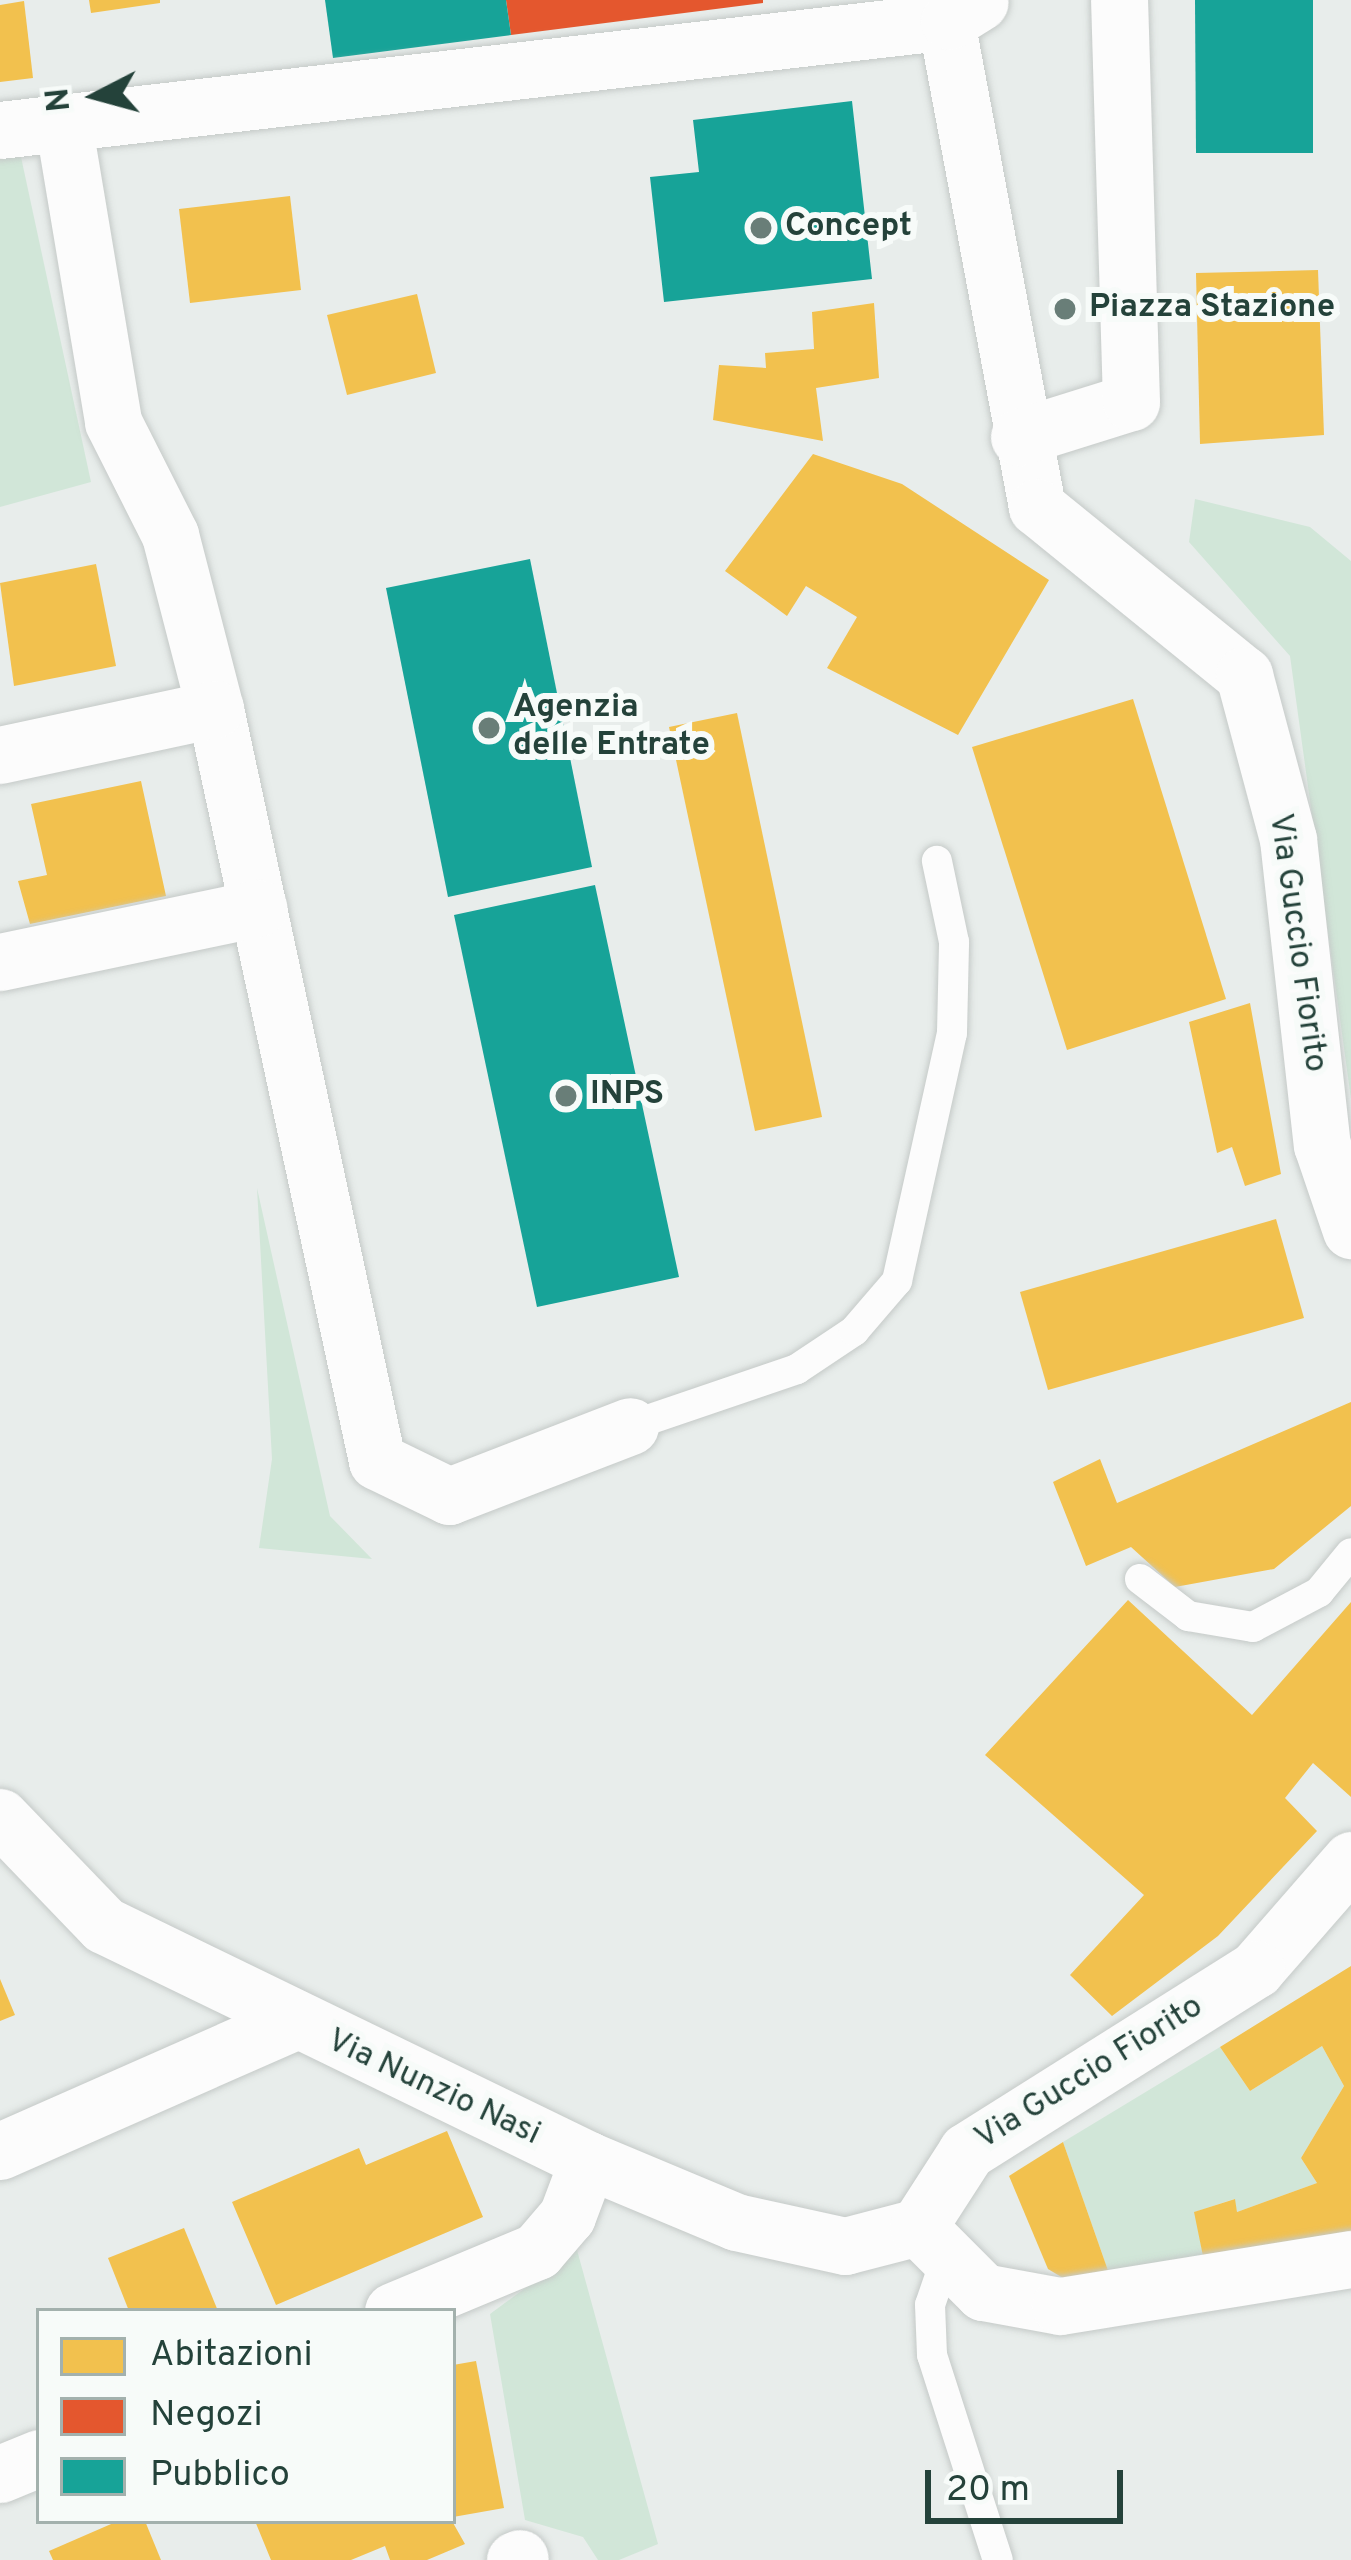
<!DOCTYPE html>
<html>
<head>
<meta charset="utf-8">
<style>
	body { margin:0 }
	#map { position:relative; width:1351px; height:2560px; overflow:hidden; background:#e8edeb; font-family:Overpass,sans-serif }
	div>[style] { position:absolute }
	.green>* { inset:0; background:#d1e6d8 }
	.homes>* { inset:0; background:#f2c14e }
	.shops>* { inset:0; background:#e4572e }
	.public>* { inset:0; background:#17a398 }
	.roads { filter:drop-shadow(0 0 3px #c5cac8) drop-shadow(0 0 3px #c5cac8) }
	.service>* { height:30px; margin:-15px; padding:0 15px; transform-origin:15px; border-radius:15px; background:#fcfcfc }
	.minor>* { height:57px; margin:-28.5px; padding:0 28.5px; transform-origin:28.5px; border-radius:28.5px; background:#fcfcfc }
	.dots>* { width:33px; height:33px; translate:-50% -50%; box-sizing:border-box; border:6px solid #f7fbf9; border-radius:50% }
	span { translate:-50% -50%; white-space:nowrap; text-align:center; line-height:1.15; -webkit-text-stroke:12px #f7fbf9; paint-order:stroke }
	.poi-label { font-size:33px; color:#24423a; font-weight:700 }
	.left { translate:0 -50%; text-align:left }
	.street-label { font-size:33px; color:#24423a }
	.legend { position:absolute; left:36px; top:2308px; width:420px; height:216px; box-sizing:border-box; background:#f7fbf9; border:3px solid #a3b1ad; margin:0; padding:15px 21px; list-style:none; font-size:36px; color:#24423a }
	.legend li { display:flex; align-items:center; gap:24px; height:60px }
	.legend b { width:60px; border:3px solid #a3b1ad }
	.north { position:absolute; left:36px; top:36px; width:120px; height:120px; -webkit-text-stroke:9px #f7fbf9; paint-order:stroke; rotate:264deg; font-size:33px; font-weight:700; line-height:48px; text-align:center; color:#24423a }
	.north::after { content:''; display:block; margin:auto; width:42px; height:54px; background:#24423a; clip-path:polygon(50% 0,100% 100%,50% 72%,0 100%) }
	.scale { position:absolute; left:925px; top:2470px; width:198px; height:54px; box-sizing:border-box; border:6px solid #24423a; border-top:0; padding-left:15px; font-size:36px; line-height:42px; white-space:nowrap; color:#24423a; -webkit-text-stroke:9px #f7fbf9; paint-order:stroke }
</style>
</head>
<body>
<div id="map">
	<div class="green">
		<div style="clip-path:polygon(21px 157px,91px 482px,0 507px,0 159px)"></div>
		<div style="clip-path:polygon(1195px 499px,1310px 527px,1351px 561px,1351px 1099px,1290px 656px,1189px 542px)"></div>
		<div style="clip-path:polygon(257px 1188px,330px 1516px,372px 1559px,259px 1548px,272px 1459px)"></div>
		<div style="clip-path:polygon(1322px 2046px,1344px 2086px,1301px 2158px,1317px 2183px,1237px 2212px,1234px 2199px,1195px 2212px,1205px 2266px,1112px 2282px,1063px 2142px,1220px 2047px,1250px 2091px)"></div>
		<div style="clip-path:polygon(577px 2250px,658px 2544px,619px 2560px,598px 2560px,583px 2537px,525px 2520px,490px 2314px)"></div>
	</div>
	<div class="homes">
		<div style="clip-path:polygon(89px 0,160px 0,160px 3px,91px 13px)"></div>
		<div style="clip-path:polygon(24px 1px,33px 78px,0 82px,0 5px)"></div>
		<div style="clip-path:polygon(290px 196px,301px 290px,190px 303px,179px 209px)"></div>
		<div style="clip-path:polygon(1318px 270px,1324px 435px,1200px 444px,1196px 273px)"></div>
		<div style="clip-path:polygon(417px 294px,436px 373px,347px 395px,327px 315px)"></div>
		<div style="clip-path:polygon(874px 303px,879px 378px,816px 388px,823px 441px,713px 420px,719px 365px,766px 368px,765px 353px,814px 349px,812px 312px)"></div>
		<div style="clip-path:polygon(813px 454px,902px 484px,1049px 580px,958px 735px,827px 668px,857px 617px,806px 586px,787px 616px,725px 571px)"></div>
		<div style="clip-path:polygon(96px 564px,116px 666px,14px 686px,0 583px)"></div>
		<div style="clip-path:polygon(1133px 699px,1226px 999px,1067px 1050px,972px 747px)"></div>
		<div style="clip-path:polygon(737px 713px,822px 1117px,755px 1131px,669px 727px)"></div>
		<div style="clip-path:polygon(141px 781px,166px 896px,30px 924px,18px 881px,47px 875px,31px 804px)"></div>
		<div style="clip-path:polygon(1250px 1003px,1281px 1174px,1245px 1186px,1232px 1147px,1217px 1153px,1189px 1022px)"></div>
		<div style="clip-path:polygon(1276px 1219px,1304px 1318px,1048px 1390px,1020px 1292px)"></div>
		<div style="clip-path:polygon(1351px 1402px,1351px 1506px,1274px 1569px,1175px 1587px,1131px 1547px,1086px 1566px,1053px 1482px,1100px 1459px,1117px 1503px)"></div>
		<div style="clip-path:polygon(1128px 1600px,1252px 1715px,1351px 1602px,1351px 1797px,1313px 1763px,1285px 1798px,1317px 1831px,1218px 1936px,1112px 2016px,1070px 1975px,1144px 1895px,985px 1755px)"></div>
		<div style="clip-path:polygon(1351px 1966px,1351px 2236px,1205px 2266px,1194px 2212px,1235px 2199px,1237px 2212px,1317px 2183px,1301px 2158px,1344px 2086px,1322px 2046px,1250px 2091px,1220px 2047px)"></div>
		<div style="clip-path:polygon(0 1979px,15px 2015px,0 2021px)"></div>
		<div style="clip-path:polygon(447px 2131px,483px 2217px,276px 2305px,232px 2202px,359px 2148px,366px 2165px)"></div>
		<div style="clip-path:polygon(1063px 2142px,1112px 2282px,1078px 2287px,1048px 2269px,1009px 2176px)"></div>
		<div style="clip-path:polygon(184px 2228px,218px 2311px,129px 2311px,108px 2258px)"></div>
		<div style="clip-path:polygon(476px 2361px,504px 2508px,453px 2517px,453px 2365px)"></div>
		<div style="clip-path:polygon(118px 2521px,145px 2521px,161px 2560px,53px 2560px,49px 2551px)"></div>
		<div style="clip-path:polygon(255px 2521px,452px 2521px,465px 2544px,427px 2560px,390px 2560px,385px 2546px,351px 2560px,271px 2560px)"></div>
	</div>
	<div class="shops">
		<div style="clip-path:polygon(506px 0,763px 0,763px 3px,511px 35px)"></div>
	</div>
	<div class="public">
		<div style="clip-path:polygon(325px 0,506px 0,511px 35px,333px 58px)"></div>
		<div style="clip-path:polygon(1195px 0,1313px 0,1313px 153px,1196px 153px)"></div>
		<div style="clip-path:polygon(852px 101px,872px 279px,664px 302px,650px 177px,699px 172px,693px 120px)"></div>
		<div style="clip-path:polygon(530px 559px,592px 867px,448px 897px,386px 588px)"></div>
		<div style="clip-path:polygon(595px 885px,679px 1277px,537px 1307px,454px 915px)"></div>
	</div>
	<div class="roads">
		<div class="service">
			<div style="left:630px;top:1426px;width:176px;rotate:-18.8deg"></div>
			<div style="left:797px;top:1369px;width:69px;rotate:-33.7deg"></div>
			<div style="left:854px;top:1331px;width:66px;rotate:-49.3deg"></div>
			<div style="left:897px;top:1281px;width:254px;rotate:-77.5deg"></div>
			<div style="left:952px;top:1033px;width:91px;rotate:-88.7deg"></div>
			<div style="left:954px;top:942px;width:83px;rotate:-101.9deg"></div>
			<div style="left:1140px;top:1579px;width:61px;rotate:37.6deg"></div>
			<div style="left:1188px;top:1616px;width:66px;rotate:9.6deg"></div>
			<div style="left:1253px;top:1627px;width:75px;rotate:-27.9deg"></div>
			<div style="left:1319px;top:1592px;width:50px;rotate:-50.6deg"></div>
			<div style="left:944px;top:2264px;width:43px;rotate:108.9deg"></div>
			<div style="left:930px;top:2305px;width:50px;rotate:87.7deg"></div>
			<div style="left:932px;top:2355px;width:215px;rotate:72.2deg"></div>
		</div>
		<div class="minor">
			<div style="left:942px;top:0;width:516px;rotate:79.39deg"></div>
			<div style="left:1037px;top:507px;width:267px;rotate:39.1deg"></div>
			<div style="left:1244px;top:675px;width:170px;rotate:75deg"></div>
			<div style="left:1288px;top:839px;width:308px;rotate:83.7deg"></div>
			<div style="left:1322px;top:1145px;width:90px;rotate:71.2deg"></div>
			<div style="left:63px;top:122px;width:304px;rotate:80.5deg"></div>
			<div style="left:113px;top:422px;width:127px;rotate:63.2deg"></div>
			<div style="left:170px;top:535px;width:180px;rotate:75.5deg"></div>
			<div style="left:215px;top:709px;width:769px;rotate:77.84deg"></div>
			<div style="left:377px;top:1461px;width:80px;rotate:25.9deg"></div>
			<div style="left:449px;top:1496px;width:194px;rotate:-21.1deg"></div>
			<div style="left:0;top:130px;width:955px;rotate:-6.55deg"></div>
			<div style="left:949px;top:21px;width:36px;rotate:-32deg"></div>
			<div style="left:1019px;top:437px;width:117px;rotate:-17.4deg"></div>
			<div style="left:1131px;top:402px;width:402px;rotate:-91.7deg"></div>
			<div style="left:0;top:755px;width:220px;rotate:-12.1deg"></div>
			<div style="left:0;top:962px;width:264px;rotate:-11.8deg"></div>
			<div style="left:0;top:1817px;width:150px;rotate:46.1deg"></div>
			<div style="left:104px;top:1925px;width:538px;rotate:25.9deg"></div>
			<div style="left:588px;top:2160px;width:160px;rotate:22.7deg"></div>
			<div style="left:736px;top:2222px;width:112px;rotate:12.4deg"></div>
			<div style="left:845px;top:2246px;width:75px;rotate:-14.6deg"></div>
			<div style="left:1351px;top:1860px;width:145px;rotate:131.1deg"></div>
			<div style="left:1256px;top:1969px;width:342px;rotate:147.8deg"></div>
			<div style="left:967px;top:2151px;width:90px;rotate:122.8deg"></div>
			<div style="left:918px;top:2227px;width:92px;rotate:45deg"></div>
			<div style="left:983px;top:2292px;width:78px;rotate:10.3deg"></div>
			<div style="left:1060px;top:2306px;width:295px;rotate:-9.2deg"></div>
			<div style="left:0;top:2151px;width:317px;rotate:-23.8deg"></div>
			<div style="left:393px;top:2311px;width:156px;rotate:-22.6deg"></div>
			<div style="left:537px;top:2251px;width:46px;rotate:-49.4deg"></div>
			<div style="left:567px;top:2216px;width:60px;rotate:-69.4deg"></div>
			<div style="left:0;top:2474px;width:42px;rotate:-22.3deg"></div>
			<div style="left:515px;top:2560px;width:5px;rotate:-22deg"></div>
		</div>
	</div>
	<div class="dots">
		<div style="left:761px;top:228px;background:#697e78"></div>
		<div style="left:1065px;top:309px;background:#697e78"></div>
		<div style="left:489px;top:728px;background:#697e78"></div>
		<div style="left:566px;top:1096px;background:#697e78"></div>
	</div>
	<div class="poi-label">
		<span class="left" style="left:785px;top:228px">Concept</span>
		<span class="left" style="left:1089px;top:309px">Piazza Stazione</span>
		<span class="left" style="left:513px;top:728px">Agenzia<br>delle Entrate</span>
		<span class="left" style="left:590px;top:1096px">INPS</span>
	</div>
	<div class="street-label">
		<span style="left:1296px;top:943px;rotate:82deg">Via Guccio Fiorito</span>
		<span style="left:1090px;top:2074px;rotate:-32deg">Via Guccio Fiorito</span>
		<span style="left:433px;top:2089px;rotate:25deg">Via Nunzio Nasi</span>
	</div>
	<ul class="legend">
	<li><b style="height:33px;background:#f2c14e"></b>Abitazioni</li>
	<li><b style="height:33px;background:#e4572e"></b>Negozi</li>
	<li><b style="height:33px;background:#17a398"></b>Pubblico</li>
	</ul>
	<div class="north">N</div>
	<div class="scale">20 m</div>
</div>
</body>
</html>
